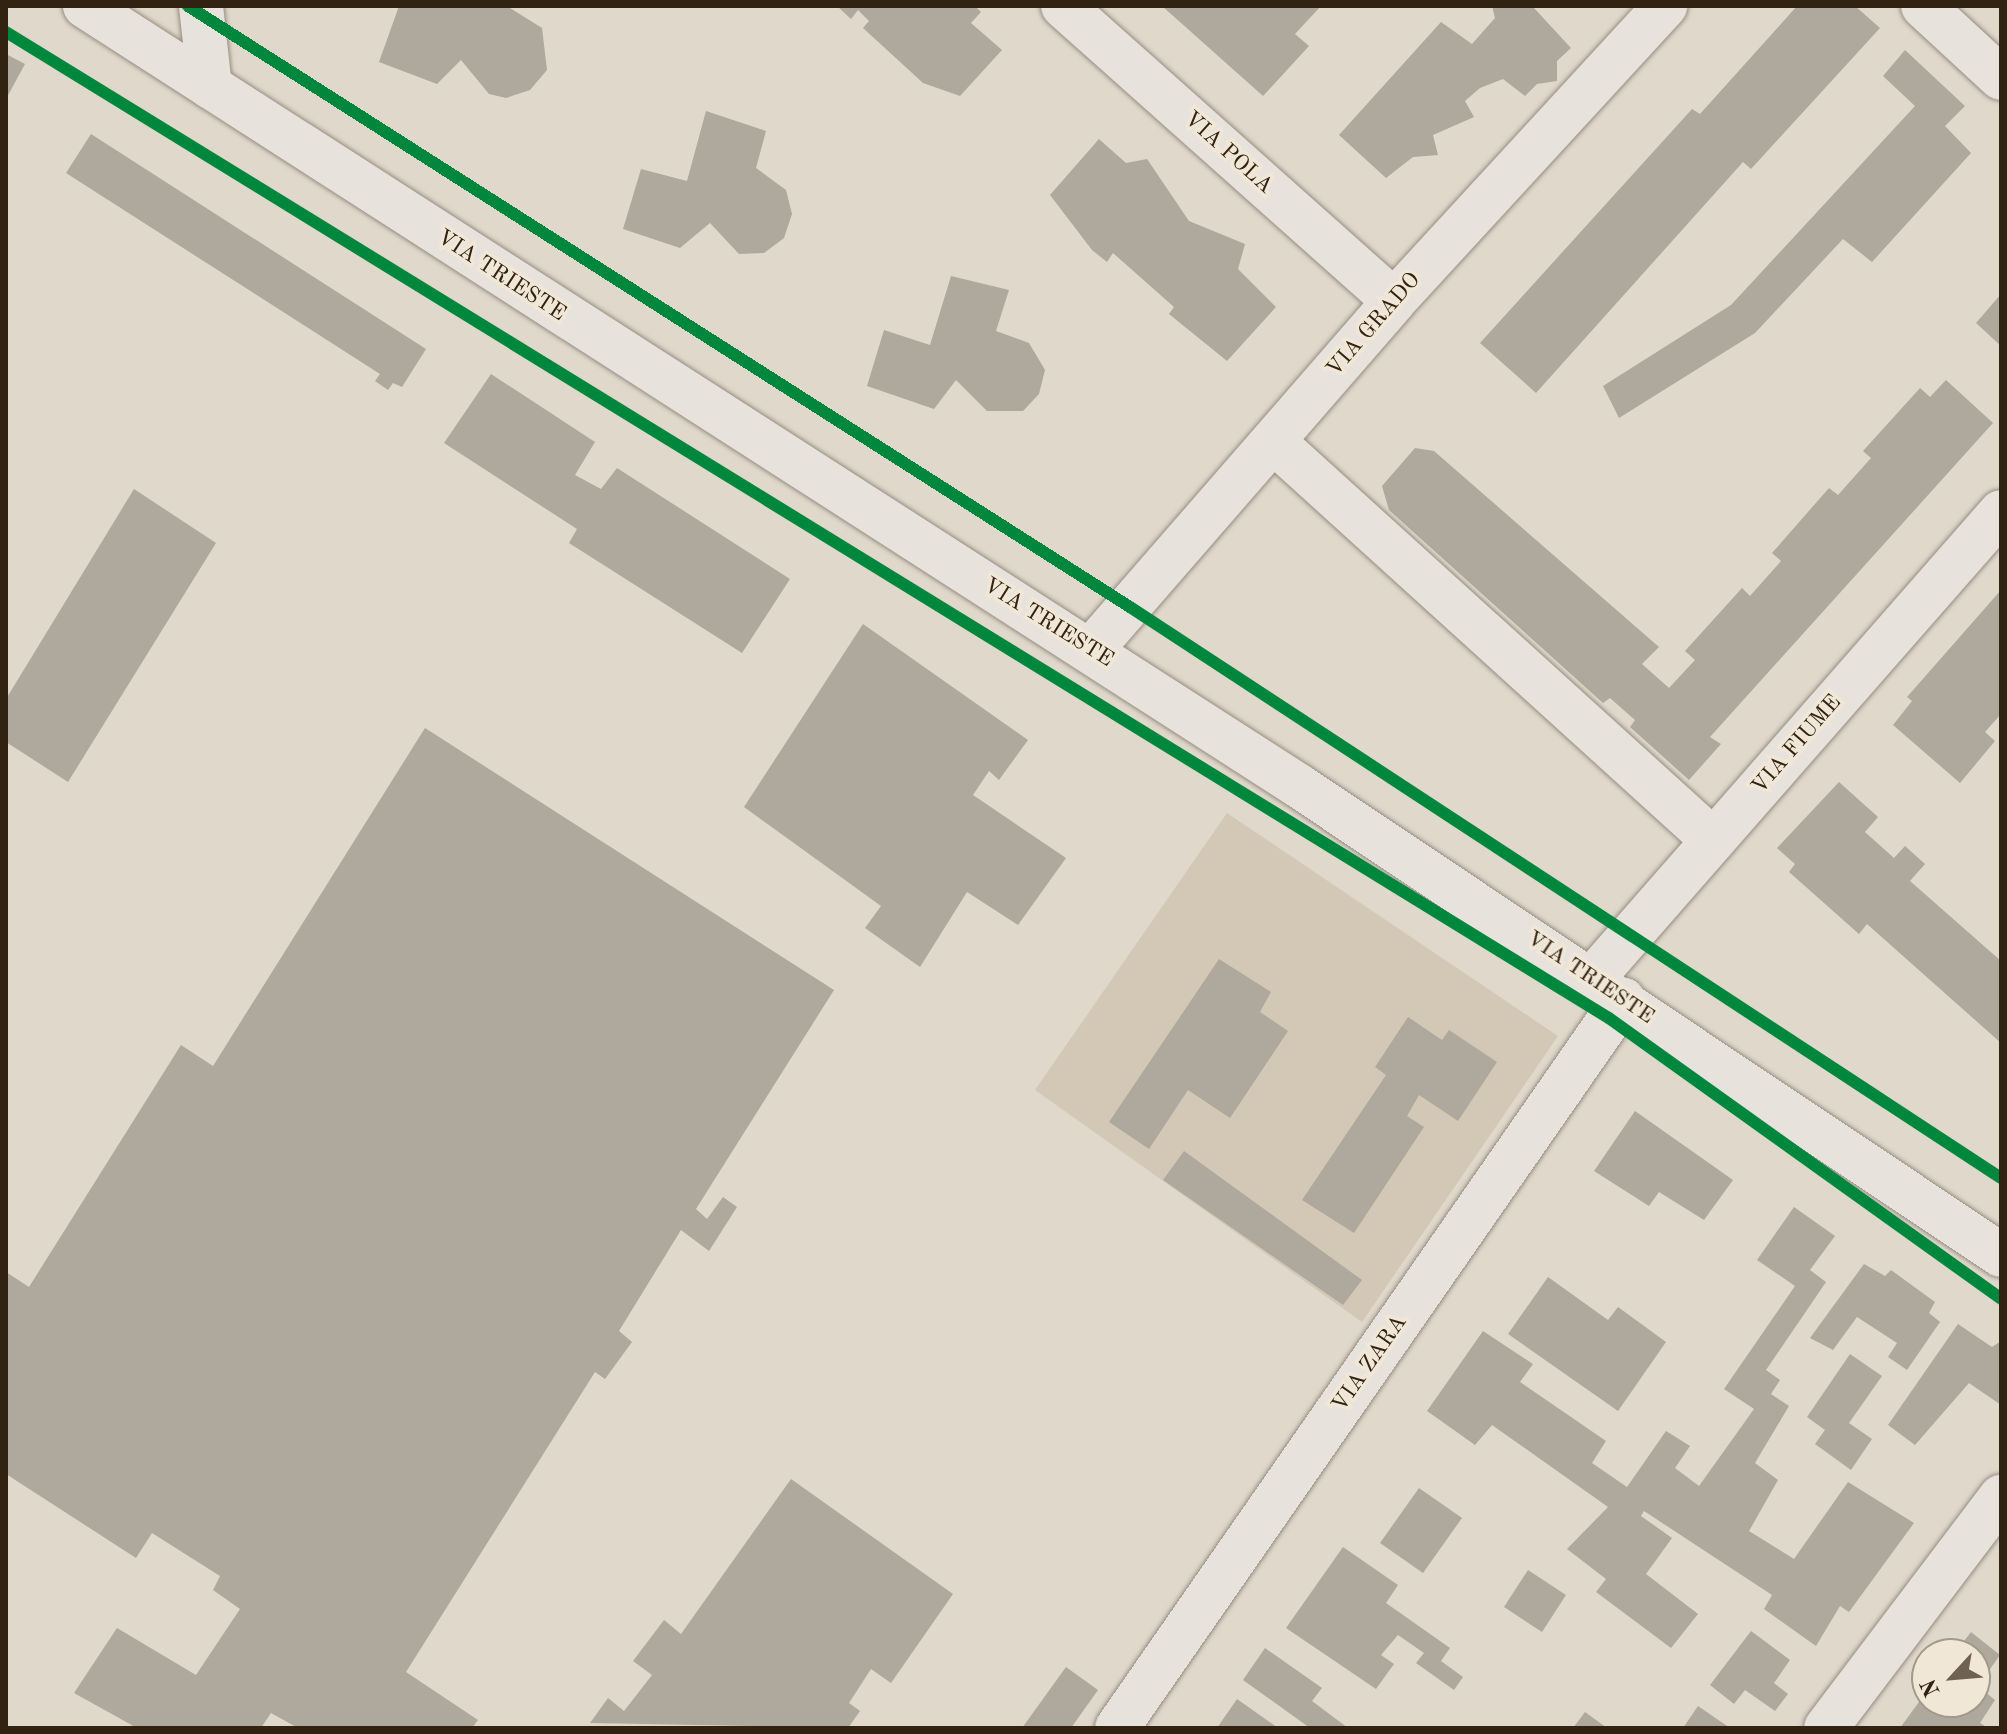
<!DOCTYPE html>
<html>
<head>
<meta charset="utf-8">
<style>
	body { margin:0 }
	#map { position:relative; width:2007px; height:1734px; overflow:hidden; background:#e0d8ca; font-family:"Old Standard TT",serif }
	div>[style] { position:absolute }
	.green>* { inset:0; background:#d3c8b5 }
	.building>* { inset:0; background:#aea89d }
	.roads { filter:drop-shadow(0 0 2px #948d82) drop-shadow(0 0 2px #948d82) }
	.minor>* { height:44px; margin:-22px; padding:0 22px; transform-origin:22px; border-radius:22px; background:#e7e3dc }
	.tertiary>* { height:44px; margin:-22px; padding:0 22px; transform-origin:22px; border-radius:22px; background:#e7e3dc }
	.cycleway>* { height:12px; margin:-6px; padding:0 6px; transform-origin:6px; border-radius:6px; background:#00873e }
	span { translate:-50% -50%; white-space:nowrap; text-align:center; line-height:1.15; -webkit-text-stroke:7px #f0e7d7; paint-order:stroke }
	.street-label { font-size:22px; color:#322211 }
	.frame { position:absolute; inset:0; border:8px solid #322211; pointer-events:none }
	.north { position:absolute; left:1911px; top:1638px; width:80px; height:80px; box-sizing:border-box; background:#f0e7d7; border:2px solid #a49888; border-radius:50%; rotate:244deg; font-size:22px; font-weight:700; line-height:32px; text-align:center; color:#322211 }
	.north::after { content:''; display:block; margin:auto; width:28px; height:36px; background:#6f6252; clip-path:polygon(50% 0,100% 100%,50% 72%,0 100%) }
</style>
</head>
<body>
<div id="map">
	<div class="green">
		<div style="clip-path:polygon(1227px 813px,1558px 1036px,1362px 1322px,1035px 1090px)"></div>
	</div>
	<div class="building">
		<div style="clip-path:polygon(399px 6px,507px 6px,542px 28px,547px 70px,530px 90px,506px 98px,489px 94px,461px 60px,437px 84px,379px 62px)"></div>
		<div style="clip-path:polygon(837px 6px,975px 6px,981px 12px,971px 23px,1002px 50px,960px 96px,923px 83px,863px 28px,869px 21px,858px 10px,851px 19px)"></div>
		<div style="clip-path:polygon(1162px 6px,1321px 6px,1295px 34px,1309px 46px,1263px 96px)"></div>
		<div style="clip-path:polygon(1492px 6px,1540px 6px,1534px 8px,1571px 48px,1557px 61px,1557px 81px,1537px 84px,1525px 96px,1503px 79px,1480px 88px,1465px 101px,1474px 117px,1433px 135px,1438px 155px,1413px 157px,1386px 178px,1339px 135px,1441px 22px,1472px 44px,1495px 18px)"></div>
		<div style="clip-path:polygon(1797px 6px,1855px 6px,1880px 28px,1751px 169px,1743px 162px,1536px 393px,1480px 343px,1692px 109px,1700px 114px)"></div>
		<div style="clip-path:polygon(1905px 50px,1965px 106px,1945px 126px,1971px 153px,1872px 262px,1843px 239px,1755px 333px,1619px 418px,1603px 386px,1731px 305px,1915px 106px,1883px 76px)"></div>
		<div style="clip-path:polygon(6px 54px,25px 64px,6px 99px)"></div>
		<div style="clip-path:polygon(706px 111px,766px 131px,756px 168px,786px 190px,792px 214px,784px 238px,764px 253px,739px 254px,710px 223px,680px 248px,623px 229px,641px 169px,687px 181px)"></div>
		<div style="clip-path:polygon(91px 134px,426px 349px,402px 387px,393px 383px,388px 390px,375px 381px,380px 374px,66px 173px)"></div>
		<div style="clip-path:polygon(1099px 139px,1126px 163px,1147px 159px,1189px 221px,1245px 244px,1238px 269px,1276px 307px,1227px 361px,1169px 314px,1174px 307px,1113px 253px,1107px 262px,1092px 250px,1050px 195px)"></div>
		<div style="clip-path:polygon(951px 276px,1009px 290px,996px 331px,1029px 343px,1045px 370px,1039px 394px,1023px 411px,987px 411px,956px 380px,934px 409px,867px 386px,884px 330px,930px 345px)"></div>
		<div style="clip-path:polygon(2001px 294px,2001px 346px,1976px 323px)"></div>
		<div style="clip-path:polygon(491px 374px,595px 442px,575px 475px,601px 489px,617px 468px,790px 579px,742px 653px,569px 543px,577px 529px,444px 443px)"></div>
		<div style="clip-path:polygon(1946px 380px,1993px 423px,1710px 737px,1721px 744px,1689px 780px,1630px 727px,1635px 720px,1610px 698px,1603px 703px,1389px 510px,1382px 486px,1415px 448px,1434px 451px,1659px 647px,1642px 664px,1669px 688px,1695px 660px,1685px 651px,1742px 588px,1750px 596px,1781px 561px,1772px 553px,1829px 488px,1838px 495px,1871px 458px,1863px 451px,1920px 388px,1930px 397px)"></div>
		<div style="clip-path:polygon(134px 489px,216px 543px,68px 782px,6px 742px,6px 699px)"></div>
		<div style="clip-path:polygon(2001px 590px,2001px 714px,1985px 732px,1995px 741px,1960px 783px,1893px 725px,1912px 701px,1907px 697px)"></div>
		<div style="clip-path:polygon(863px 624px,1028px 740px,999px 780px,989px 771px,973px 795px,1066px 858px,1018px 925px,967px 892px,920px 967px,865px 928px,881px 906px,744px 807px)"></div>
		<div style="clip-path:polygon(425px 728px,834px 990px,696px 1209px,707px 1219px,723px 1197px,737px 1207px,709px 1251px,681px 1230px,619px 1331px,632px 1342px,605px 1379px,595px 1372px,406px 1672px,478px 1720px,472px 1728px,298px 1728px,271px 1713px,261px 1728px,137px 1728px,74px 1693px,117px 1628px,196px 1675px,240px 1609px,213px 1590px,220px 1576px,152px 1533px,136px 1558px,6px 1474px,6px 1272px,29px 1287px,181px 1045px,213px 1066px)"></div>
		<div style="clip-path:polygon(1839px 782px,1878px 817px,1865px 832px,1894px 858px,1905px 846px,1925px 864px,1910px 881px,2001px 961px,2001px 1043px,1867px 924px,1859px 934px,1789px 872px,1795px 864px,1777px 848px)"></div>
		<div style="clip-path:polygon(1219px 959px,1271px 992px,1260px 1012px,1288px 1031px,1230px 1118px,1188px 1090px,1149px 1149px,1109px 1122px)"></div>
		<div style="clip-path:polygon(1408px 1017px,1442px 1040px,1449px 1030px,1497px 1062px,1458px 1121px,1419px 1095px,1407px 1116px,1424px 1127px,1354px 1233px,1302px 1200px,1386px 1075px,1375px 1067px)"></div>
		<div style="clip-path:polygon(1635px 1111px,1733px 1180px,1704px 1220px,1659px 1192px,1649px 1206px,1594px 1171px)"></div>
		<div style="clip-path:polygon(1184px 1151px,1362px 1280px,1343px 1305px,1163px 1180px)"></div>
		<div style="clip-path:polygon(1794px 1207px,1835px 1236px,1810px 1270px,1826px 1282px,1766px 1370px,1780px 1380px,1771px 1394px,1789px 1406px,1755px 1463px,1778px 1480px,1749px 1531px,1794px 1559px,1848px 1482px,1914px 1523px,1849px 1612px,1840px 1606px,1816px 1646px,1764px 1609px,1772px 1595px,1644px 1511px,1641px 1516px,1672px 1538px,1646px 1574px,1698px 1614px,1671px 1648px,1596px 1592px,1606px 1579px,1567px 1549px,1608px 1507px,1492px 1425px,1475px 1445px,1427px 1411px,1483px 1331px,1533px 1364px,1520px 1382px,1606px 1441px,1592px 1463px,1627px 1487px,1666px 1431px,1690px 1446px,1675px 1468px,1699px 1486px,1754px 1409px,1724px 1389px,1795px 1286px,1757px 1260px)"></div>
		<div style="clip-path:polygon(1864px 1264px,1885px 1276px,1891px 1270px,1935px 1302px,1929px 1313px,1940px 1322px,1907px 1370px,1888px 1357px,1897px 1343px,1857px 1317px,1833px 1350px,1810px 1338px)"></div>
		<div style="clip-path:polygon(1548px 1277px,1608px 1320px,1618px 1307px,1666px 1342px,1618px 1411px,1508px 1334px)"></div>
		<div style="clip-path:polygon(1958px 1324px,1992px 1347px,2001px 1341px,2001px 1405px,1969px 1383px,1915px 1445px,1888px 1425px)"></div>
		<div style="clip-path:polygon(1850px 1354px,1882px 1376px,1849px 1423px,1872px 1439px,1851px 1470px,1815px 1444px,1825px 1430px,1807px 1417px)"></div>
		<div style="clip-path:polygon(791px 1479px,953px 1594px,891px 1683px,871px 1669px,849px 1703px,860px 1711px,848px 1728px,590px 1723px,608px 1698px,624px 1711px,652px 1675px,633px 1661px,664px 1620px,681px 1634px)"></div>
		<div style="clip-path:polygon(1419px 1488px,1462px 1518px,1423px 1573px,1380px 1543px)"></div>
		<div style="clip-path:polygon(1343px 1547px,1398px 1585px,1386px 1603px,1450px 1648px,1441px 1661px,1463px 1677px,1454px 1690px,1416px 1663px,1424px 1653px,1398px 1635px,1381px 1655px,1394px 1664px,1376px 1689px,1286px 1628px)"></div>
		<div style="clip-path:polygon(1528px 1570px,1566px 1595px,1542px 1632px,1504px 1607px)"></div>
		<div style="clip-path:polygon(1751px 1631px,1790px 1660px,1774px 1683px,1788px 1694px,1775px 1711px,1745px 1690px,1734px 1704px,1710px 1685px)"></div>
		<div style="clip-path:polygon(1971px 1632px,2000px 1655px,1978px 1686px,1995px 1700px,1980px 1723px,1988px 1728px,1900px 1728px,1927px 1691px,1927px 1702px,1975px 1702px,1975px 1654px,1954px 1654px)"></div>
		<div style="clip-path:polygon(1265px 1648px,1322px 1688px,1312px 1701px,1348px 1728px,1310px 1728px,1243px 1680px)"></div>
		<div style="clip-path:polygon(1066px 1667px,1098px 1690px,1071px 1728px,1022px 1728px)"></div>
		<div style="clip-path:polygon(1237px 1699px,1278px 1728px,1217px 1728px)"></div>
		<div style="clip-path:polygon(1698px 1706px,1730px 1728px,1683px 1728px)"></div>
		<div style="clip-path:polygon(1585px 1712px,1607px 1728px,1573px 1728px)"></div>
	</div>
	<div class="roads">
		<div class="minor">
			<div style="left:201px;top:6px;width:81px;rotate:83.7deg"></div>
			<div style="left:1063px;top:6px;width:443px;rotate:41.7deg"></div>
			<div style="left:1923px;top:6px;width:106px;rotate:42.7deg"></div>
			<div style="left:1274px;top:442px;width:593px;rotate:42.2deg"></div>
			<div style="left:1091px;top:650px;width:462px;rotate:-49deg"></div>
			<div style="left:1394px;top:301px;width:401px;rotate:-47.4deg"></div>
			<div style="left:1593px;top:978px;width:619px;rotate:-48.8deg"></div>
			<div style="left:1117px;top:1728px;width:887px;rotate:-55.2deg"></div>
			<div style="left:1826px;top:1728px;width:290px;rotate:-52.9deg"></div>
		</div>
		<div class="tertiary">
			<div style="left:85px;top:6px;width:1443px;rotate:32.72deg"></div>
			<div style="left:1299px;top:786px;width:844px;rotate:33.75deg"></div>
		</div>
	</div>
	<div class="cycleway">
		<div style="left:188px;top:6px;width:1117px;rotate:32.54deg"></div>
		<div style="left:1130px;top:607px;width:1041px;rotate:33.25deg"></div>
		<div style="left:6px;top:32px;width:1882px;rotate:31.6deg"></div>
		<div style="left:1609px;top:1018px;width:482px;rotate:35.6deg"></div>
	</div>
	<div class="street-label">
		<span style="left:1228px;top:153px;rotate:42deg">VIA POLA</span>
		<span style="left:501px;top:276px;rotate:33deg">VIA TRIESTE</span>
		<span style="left:1374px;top:325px;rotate:-49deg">VIA GRADO</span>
		<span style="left:1048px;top:623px;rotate:32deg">VIA TRIESTE</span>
		<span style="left:1797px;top:745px;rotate:-49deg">VIA FIUME</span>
		<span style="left:1590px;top:978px;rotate:34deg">VIA TRIESTE</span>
		<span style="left:1370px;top:1364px;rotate:-55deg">VIA ZARA</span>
	</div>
	<div class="frame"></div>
	<div class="north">N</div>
</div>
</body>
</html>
